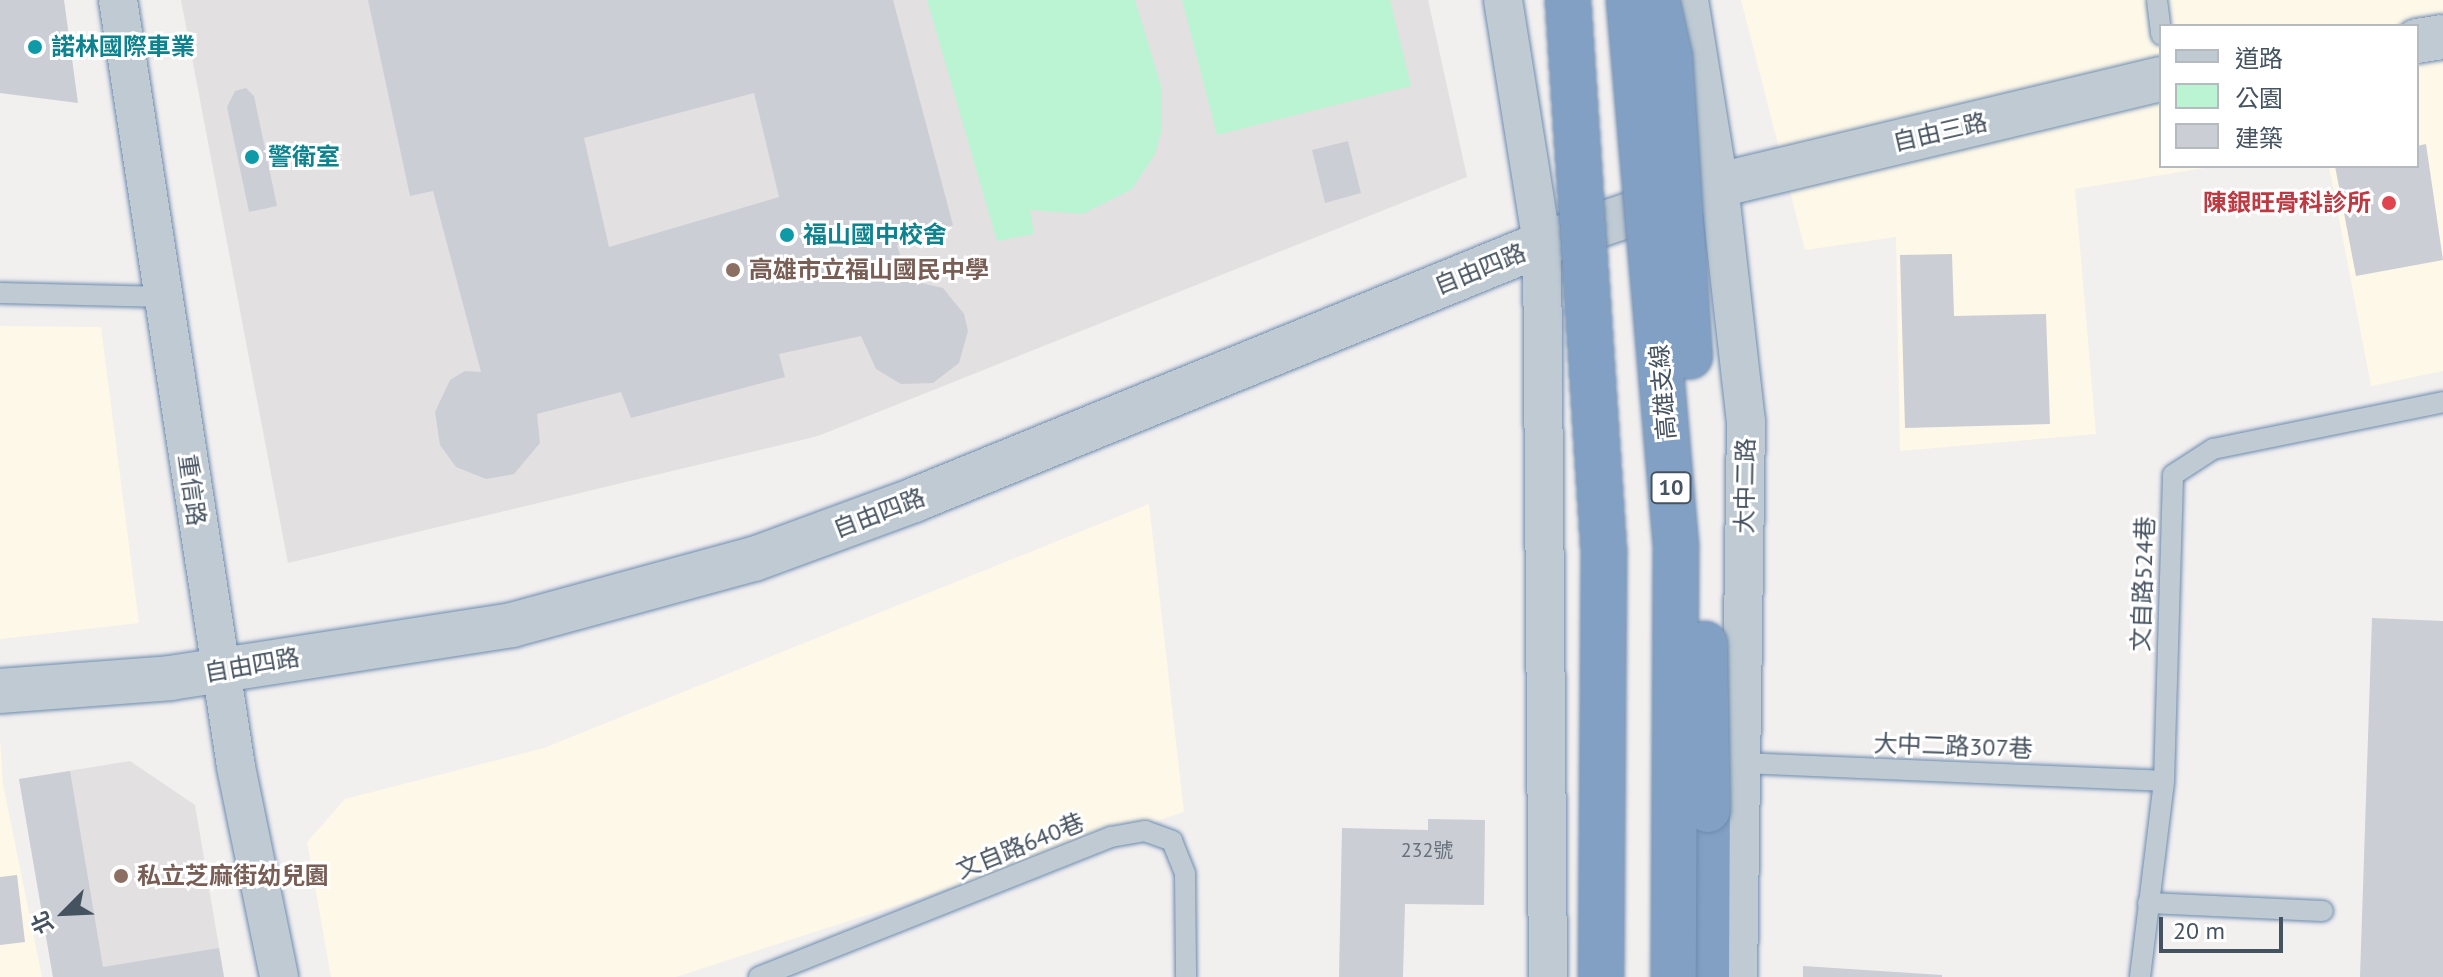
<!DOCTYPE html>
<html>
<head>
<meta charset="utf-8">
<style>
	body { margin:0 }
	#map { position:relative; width:2443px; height:977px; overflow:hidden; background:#f2efef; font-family:"PT Sans","Noto Sans TC",sans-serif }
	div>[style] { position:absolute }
	.commercial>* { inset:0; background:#fef8e8 }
	.education>* { inset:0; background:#e3e0e1 }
	.green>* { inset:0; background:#baf4d2 }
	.building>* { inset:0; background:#cbced5 }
	.roads { filter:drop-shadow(0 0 2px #6d8baf) drop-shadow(0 0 2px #6d8baf) }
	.service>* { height:20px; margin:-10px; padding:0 10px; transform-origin:10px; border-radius:10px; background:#bfcad3 }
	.minor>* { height:38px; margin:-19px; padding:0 19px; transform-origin:19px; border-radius:19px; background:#bfcad3 }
	.tertiary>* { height:44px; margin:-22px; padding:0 22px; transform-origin:22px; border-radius:22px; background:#bfcad3 }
	.motorway>* { height:44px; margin:-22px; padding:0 22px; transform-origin:22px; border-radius:22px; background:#82a0c4 }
	.bridges { filter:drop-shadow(0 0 2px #6d8baf) drop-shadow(0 0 2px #6d8baf) }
	.motorway-bridge>* { height:44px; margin:-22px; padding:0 22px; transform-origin:22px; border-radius:22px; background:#82a0c4 }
	.dots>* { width:22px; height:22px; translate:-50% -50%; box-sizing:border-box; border:4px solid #fff; border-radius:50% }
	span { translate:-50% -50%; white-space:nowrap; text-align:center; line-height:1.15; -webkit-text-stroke:6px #fff; paint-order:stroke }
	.number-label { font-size:20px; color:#66717c }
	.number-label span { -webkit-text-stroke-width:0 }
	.shield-label span { padding:2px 6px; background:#fff; border:2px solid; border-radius:6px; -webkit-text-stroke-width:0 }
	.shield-label { font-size:22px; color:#45525f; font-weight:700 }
	.culture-label { font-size:24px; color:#0d838f; font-weight:700 }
	.left { translate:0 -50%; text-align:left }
	.street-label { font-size:24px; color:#45525f }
	.health-label { font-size:24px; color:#be3a42; font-weight:700 }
	.right { translate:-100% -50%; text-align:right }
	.education-label { font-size:24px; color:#785e54; font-weight:700 }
	.legend { position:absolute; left:2159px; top:24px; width:260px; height:144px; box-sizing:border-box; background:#fff; border:2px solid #b5babf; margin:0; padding:10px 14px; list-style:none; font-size:24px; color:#45525f }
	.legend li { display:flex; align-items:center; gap:16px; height:40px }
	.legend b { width:40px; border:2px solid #b5babf }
	.north { position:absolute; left:24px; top:873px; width:80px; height:80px; -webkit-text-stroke:6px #fff; paint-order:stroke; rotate:246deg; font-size:22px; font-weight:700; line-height:32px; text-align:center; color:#45525f }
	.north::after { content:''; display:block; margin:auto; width:28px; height:36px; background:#45525f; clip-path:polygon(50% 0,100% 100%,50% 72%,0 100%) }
	.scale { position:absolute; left:2159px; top:917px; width:124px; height:36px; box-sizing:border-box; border:4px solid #45525f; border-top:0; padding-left:10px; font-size:24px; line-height:28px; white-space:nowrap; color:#45525f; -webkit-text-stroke:6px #fff; paint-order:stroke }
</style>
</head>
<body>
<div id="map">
	<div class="commercial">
		<div style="clip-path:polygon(1741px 0,2443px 0,2443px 371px,2371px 386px,2329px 166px,2417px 166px,2417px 26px,2161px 26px,2161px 166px,2217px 166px,2075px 189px,2096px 434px,1900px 451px,1896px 237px,1805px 250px)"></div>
		<div style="clip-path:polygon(0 326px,101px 327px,139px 623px,0 639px)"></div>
		<div style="clip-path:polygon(1149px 504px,1184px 812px,676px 977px,331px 977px,307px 842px,345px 799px,544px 748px)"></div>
		<div style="clip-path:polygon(0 739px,3px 784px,42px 977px,0 977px)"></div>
	</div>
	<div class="education">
		<div style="clip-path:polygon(181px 0,1428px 0,1467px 177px,818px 436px,288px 563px)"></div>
		<div style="clip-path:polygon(130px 761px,195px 805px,224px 977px,53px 977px,19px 779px)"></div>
	</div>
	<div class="green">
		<div style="clip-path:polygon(927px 0,1135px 0,1162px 89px,1162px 128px,1155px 154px,1132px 189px,1083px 214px,1030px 210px,1034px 234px,997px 241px)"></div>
		<div style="clip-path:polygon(1182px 0,1390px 0,1411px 86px,1217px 135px)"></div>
	</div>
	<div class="building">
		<div style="clip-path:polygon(0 0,64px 0,78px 103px,0 93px)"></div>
		<div style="clip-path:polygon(evenodd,368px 0,893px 0,953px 225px,897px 245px,908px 280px,943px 288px,964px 314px,968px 331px,959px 363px,933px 383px,901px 384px,876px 369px,861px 336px,779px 354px,785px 377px,631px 418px,621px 392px,537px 414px,540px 443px,514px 474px,486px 479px,456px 467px,440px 445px,435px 412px,450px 380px,465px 371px,481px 372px,433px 191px,410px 196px,368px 0,754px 93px,779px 197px,609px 247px,584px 138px,754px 93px)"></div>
		<div style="clip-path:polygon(246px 88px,254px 96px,277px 206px,249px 212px,227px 107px,235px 91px)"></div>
		<div style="clip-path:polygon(1348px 141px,1361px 193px,1325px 203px,1312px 150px)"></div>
		<div style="clip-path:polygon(2426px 144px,2443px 260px,2356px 276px,2335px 166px,2417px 166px,2417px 146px)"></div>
		<div style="clip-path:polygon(1952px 254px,1954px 316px,2046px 314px,2050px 424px,1905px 428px,1900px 255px)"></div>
		<div style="clip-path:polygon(2372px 618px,2443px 621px,2443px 977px,2360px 977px)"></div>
		<div style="clip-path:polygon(70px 771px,103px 967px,219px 948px,224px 977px,53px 977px,19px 779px)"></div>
		<div style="clip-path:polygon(1428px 819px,1485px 820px,1484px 905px,1405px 904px,1403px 977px,1339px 977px,1342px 828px,1428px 830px)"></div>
		<div style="clip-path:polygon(17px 875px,25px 942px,0 945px,0 877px)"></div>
		<div style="clip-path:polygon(1803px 966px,1942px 975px,1942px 977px,1803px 977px)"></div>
	</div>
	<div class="roads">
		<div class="service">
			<div style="left:2157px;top:0;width:35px;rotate:83deg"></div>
			<div style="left:0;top:293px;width:165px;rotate:1.4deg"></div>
			<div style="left:1740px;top:763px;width:424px;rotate:2.4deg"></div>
			<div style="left:2148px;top:903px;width:175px;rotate:2.6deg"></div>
			<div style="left:759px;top:977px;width:379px;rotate:-21.7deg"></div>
			<div style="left:1111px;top:837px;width:35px;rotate:-10deg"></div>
			<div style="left:1145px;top:831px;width:29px;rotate:20deg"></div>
			<div style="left:1172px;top:841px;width:35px;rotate:68deg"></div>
			<div style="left:1185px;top:874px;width:103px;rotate:89.4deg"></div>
			<div style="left:2140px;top:977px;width:197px;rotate:-83deg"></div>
			<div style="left:2164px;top:781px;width:306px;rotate:-88.3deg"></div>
			<div style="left:2173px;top:475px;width:48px;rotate:-33deg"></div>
			<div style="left:2213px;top:449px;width:235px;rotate:-11.5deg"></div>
		</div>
		<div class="minor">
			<div style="left:118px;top:0;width:776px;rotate:81.25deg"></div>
			<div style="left:236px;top:767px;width:214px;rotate:78.4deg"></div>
			<div style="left:1503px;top:0;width:247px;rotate:80.9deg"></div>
			<div style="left:1542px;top:244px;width:733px;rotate:89.53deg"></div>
			<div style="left:1689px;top:0;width:187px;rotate:80.8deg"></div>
			<div style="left:1719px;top:185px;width:238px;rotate:83.5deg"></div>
			<div style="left:1746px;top:421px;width:556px;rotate:90.82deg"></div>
		</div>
		<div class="tertiary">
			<div style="left:2417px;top:41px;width:26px;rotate:-9deg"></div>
			<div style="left:0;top:691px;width:171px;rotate:-4.3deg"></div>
			<div style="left:171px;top:678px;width:345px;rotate:-8.8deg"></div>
			<div style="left:512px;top:625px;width:251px;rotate:-15.3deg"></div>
			<div style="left:754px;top:559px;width:171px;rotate:-20.2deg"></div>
			<div style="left:914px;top:500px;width:678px;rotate:-22.18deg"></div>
			<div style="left:1542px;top:244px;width:187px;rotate:-18.4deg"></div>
			<div style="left:1719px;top:185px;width:455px;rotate:-13.5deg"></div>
		</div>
		<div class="motorway">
			<div style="left:1707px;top:977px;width:167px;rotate:-89.7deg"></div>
		</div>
	</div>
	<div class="bridges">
		<div class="motorway-bridge">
			<div style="left:1568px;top:0;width:554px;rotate:86.28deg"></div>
			<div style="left:1604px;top:553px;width:424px;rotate:90.4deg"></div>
			<div style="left:1629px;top:0;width:548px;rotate:85.08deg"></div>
			<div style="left:1676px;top:546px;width:431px;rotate:90.3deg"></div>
			<div style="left:1657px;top:0;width:58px;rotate:77.2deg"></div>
			<div style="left:1670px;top:57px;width:300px;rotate:86.2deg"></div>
			<div style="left:1705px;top:644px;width:166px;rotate:89deg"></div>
		</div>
	</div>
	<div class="dots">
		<div style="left:35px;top:47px;background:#0f9aa8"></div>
		<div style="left:252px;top:157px;background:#0f9aa8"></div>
		<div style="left:2389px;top:203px;background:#e0444e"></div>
		<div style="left:787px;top:235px;background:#0f9aa8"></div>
		<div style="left:733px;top:270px;background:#8d6e63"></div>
		<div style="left:121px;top:876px;background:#8d6e63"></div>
	</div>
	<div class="number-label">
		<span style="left:1427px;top:850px">232號</span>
	</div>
	<div class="shield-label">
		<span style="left:1671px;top:488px">10</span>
	</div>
	<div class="culture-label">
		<span class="left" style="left:51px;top:47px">諾林國際車業</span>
		<span class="left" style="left:268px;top:157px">警衛室</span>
		<span class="left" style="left:803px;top:235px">福山國中校舍</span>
	</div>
	<div class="street-label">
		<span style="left:1940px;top:132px;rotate:-13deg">自由三路</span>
		<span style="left:1480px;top:269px;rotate:-22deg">自由四路</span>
		<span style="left:1663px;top:392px;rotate:-95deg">高雄支線</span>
		<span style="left:1745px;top:486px;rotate:-89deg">大中二路</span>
		<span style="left:192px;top:490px;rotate:82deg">重信路</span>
		<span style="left:879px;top:513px;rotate:-21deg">自由四路</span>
		<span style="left:2143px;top:584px;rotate:-88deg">文自路524巷</span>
		<span style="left:252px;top:665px;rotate:-10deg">自由四路</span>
		<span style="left:1953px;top:746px;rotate:2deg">大中二路307巷</span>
		<span style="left:1020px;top:846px;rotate:-22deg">文自路640巷</span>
	</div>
	<div class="health-label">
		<span class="right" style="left:2371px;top:203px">陳銀旺骨科診所</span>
	</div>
	<div class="education-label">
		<span class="left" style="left:749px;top:270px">高雄市立福山國民中學</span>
		<span class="left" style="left:137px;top:876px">私立芝麻街幼兒園</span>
	</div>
	<ul class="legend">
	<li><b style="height:10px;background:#bfcad3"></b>道路</li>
	<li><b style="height:22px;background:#baf4d2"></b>公園</li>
	<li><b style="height:22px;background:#cbced5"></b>建築</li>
	</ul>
	<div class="north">北</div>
	<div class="scale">20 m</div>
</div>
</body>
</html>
